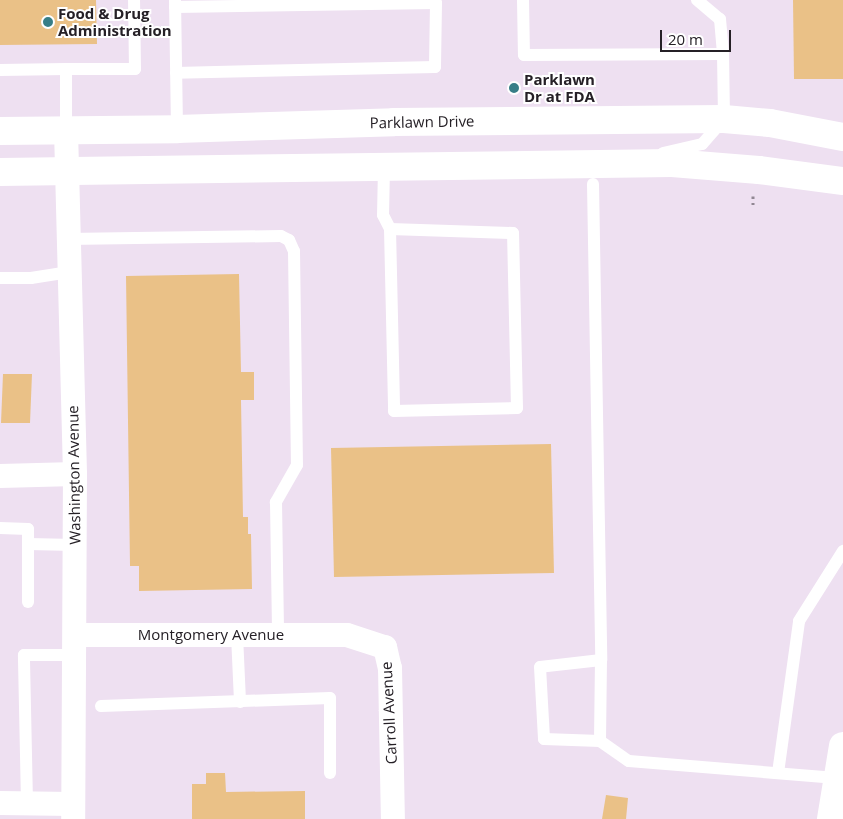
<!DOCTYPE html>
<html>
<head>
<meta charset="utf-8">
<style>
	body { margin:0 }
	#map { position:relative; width:843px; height:819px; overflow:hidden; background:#eee0f1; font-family:"Open Sans",sans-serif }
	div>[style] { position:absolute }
	.building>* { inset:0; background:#eac187 }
	.path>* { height:3px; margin-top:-1.5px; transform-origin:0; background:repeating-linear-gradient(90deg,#918793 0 2.5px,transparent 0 6.5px) }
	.service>* { height:12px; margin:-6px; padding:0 6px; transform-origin:6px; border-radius:6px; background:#fff }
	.minor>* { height:24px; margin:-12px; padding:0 12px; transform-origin:12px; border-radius:12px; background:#fff }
	.tertiary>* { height:28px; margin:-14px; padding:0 14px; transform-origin:14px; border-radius:14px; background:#fff }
	.secondary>* { height:28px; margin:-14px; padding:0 14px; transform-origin:14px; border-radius:14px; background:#fff }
	.dots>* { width:14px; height:14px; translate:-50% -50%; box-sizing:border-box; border:2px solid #fff; border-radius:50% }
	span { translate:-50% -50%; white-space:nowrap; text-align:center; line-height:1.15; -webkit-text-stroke:4px #fff; paint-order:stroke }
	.poi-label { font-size:15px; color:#252026; font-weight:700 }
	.left { translate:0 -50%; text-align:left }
	.street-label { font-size:15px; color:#252026 }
	.scale { position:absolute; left:660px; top:30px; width:71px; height:22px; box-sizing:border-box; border:2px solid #252026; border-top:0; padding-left:6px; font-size:15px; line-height:18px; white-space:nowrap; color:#252026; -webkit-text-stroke:4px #fff; paint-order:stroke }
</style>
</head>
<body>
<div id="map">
	<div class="building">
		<div style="clip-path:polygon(0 0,96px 0,97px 44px,0 45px)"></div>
		<div style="clip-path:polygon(793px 0,843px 0,843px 79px,794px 79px)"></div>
		<div style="clip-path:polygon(239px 274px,241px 372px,254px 372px,254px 400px,241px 400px,243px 517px,248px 517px,248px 534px,251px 534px,252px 589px,139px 591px,139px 566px,130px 566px,126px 276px)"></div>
		<div style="clip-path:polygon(3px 374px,32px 374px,30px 423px,1px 423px)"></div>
		<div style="clip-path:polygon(551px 444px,554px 573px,334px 577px,331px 448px)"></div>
		<div style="clip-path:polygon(206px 773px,225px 773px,226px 792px,305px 791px,305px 819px,192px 819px,192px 784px,206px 784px)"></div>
		<div style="clip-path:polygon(606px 795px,628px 798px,626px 819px,602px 819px)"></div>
	</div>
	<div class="path">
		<div style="left:753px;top:196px;width:9px;rotate:90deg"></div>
	</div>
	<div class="service">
		<div style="left:175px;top:0;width:129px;rotate:89.1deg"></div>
		<div style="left:523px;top:0;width:55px;rotate:89deg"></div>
		<div style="left:524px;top:55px;width:199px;rotate:-0.3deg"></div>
		<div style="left:723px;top:54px;width:65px;rotate:89.1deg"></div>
		<div style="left:724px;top:119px;width:33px;rotate:131deg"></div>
		<div style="left:702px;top:144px;width:40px;rotate:167deg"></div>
		<div style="left:697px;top:0;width:30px;rotate:40deg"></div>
		<div style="left:720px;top:19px;width:35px;rotate:85deg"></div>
		<div style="left:175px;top:7px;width:261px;rotate:-0.9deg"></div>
		<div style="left:436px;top:3px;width:64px;rotate:90.9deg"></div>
		<div style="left:435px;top:67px;width:259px;rotate:178.7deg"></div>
		<div style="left:0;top:70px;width:66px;rotate:-0.9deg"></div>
		<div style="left:66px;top:130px;width:61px;rotate:-90deg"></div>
		<div style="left:66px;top:69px;width:69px"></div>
		<div style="left:135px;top:69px;width:69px;rotate:-90.8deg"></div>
		<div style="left:384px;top:168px;width:47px;rotate:91.2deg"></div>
		<div style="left:383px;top:215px;width:16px;rotate:63deg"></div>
		<div style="left:390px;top:229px;width:182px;rotate:88.7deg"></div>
		<div style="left:394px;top:411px;width:123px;rotate:-1.4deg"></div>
		<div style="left:517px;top:408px;width:175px;rotate:-91.3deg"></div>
		<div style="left:513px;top:233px;width:123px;rotate:-178.1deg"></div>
		<div style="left:593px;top:184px;width:476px;rotate:89deg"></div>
		<div style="left:67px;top:239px;width:214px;rotate:-0.8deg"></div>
		<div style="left:281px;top:236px;width:9px;rotate:27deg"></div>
		<div style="left:289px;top:240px;width:12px;rotate:66deg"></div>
		<div style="left:294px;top:251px;width:214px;rotate:89.2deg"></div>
		<div style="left:297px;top:465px;width:43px;rotate:119.6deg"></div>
		<div style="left:276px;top:502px;width:133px;rotate:89.1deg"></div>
		<div style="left:0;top:278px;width:31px"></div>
		<div style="left:31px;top:278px;width:37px;rotate:-9deg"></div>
		<div style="left:0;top:528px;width:28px;rotate:2deg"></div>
		<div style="left:28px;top:529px;width:73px;rotate:90deg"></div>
		<div style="left:28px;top:544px;width:47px;rotate:1.2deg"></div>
		<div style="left:237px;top:635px;width:67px;rotate:87.4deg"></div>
		<div style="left:101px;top:706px;width:229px;rotate:-2deg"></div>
		<div style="left:330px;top:698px;width:75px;rotate:90deg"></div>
		<div style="left:600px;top:741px;width:81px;rotate:-89.3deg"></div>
		<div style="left:601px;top:660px;width:61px;rotate:173.5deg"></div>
		<div style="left:540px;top:667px;width:72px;rotate:86.8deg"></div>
		<div style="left:544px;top:739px;width:56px;rotate:2deg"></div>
		<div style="left:600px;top:741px;width:35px;rotate:35deg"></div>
		<div style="left:629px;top:761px;width:208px;rotate:4.7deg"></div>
		<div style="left:778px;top:773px;width:153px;rotate:-82.1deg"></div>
		<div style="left:799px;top:621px;width:83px;rotate:-57.8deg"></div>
		<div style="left:27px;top:803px;width:148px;rotate:-91.2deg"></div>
		<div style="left:24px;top:655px;width:51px"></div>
	</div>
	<div class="minor">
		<div style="left:66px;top:130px;width:344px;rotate:88.5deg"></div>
		<div style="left:75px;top:474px;width:345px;rotate:90.3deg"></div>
		<div style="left:0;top:476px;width:75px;rotate:-1.5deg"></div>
		<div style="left:75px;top:635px;width:272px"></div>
		<div style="left:347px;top:635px;width:40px;rotate:18deg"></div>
		<div style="left:385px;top:647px;width:22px;rotate:77deg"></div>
		<div style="left:390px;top:668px;width:151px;rotate:88.9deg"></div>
		<div style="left:0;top:803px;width:72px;rotate:0.8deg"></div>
	</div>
	<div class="tertiary">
		<div style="left:831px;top:819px;width:74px;rotate:-80.7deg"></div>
	</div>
	<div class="secondary">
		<div style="left:0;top:131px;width:177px;rotate:-0.6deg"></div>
		<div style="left:177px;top:129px;width:217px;rotate:-1.8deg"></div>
		<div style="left:394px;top:122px;width:330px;rotate:-0.5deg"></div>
		<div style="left:724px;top:119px;width:46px;rotate:5deg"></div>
		<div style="left:770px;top:123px;width:74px;rotate:10.9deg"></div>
		<div style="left:0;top:172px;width:672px;rotate:-0.77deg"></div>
		<div style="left:672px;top:163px;width:87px;rotate:4.6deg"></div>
		<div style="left:759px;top:170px;width:85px;rotate:7.5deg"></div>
	</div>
	<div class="dots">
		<div style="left:48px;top:22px;background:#377e87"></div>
		<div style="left:514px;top:88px;background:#377e87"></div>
	</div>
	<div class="poi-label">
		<span class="left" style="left:58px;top:22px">Food &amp; Drug<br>Administration</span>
		<span class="left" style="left:524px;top:88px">Parklawn<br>Dr at FDA</span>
	</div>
	<div class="street-label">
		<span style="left:422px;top:122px;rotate:-1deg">Parklawn Drive</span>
		<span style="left:74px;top:475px;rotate:-91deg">Washington Avenue</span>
		<span style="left:211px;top:635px">Montgomery Avenue</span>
		<span style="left:389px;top:713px;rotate:-93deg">Carroll Avenue</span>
	</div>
	<div class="scale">20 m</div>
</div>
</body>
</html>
